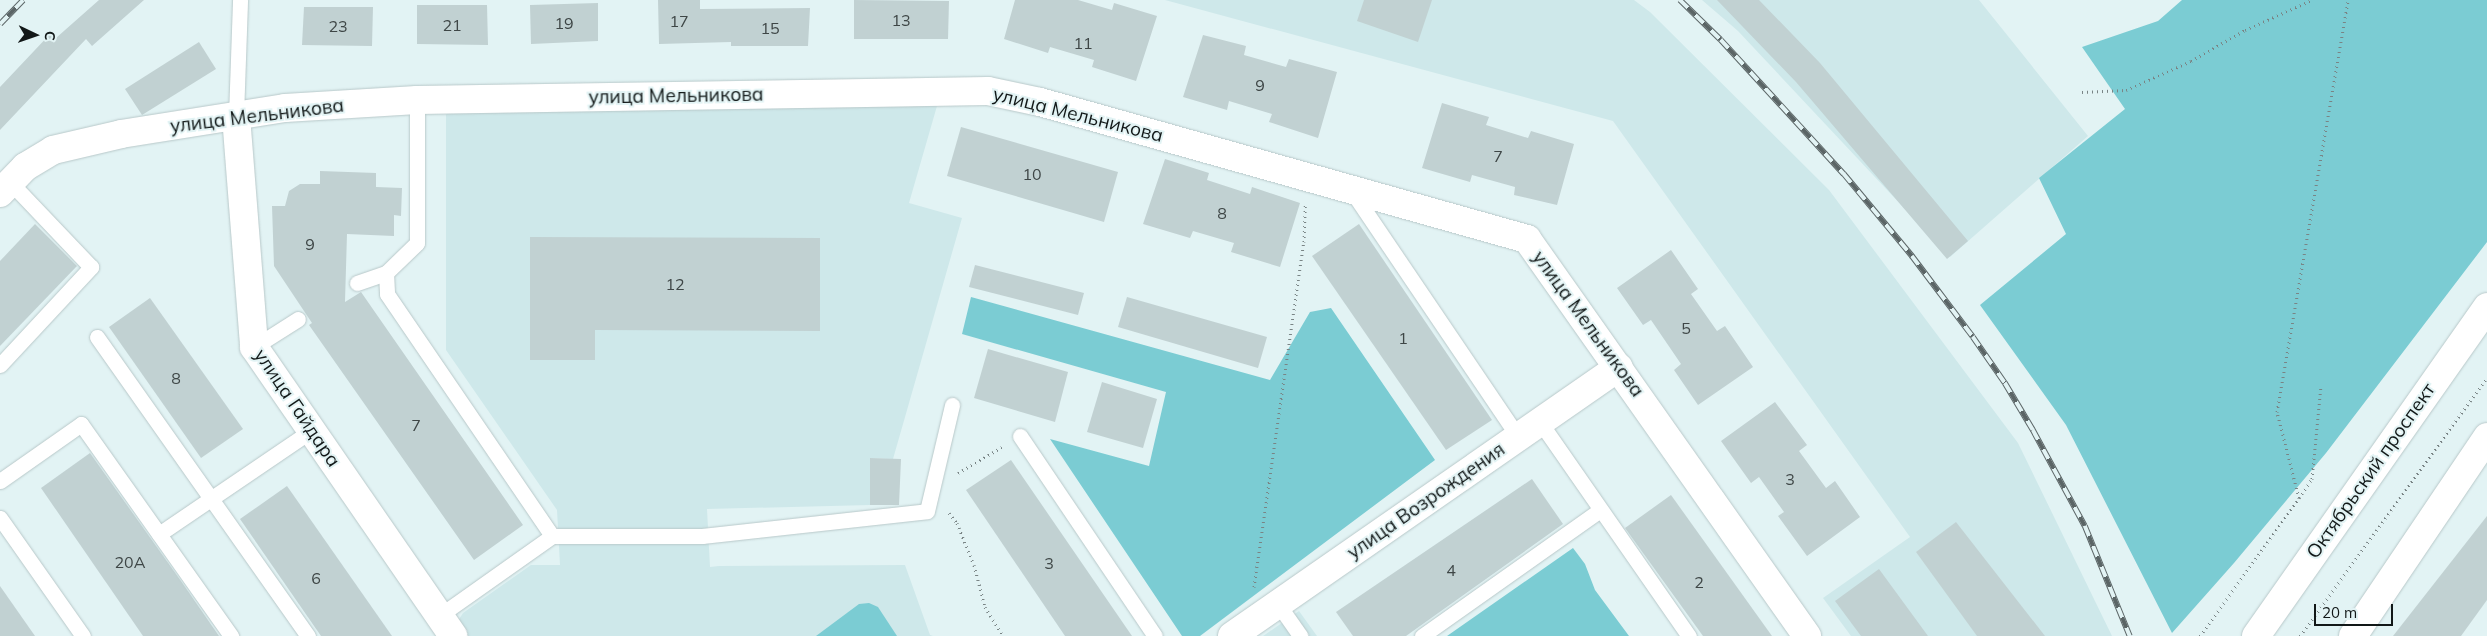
<!DOCTYPE html>
<html>
<head>
<meta charset="utf-8">
<style>
	body { margin:0 }
	#map { position:relative; width:2487px; height:636px; overflow:hidden; background:#e2f3f4; font-family:Mulish,sans-serif }
	div>[style] { position:absolute }
	.built>* { inset:0; background:#cee8ea }
	.green>* { inset:0; background:#7bccd3 }
	.building>* { inset:0; background:#c1d1d2 }
	.path>* { height:3px; margin-top:-1.5px; transform-origin:0; background:repeating-linear-gradient(90deg,#798485 0 1px,transparent 0 5px) }
	.roads { filter:drop-shadow(0 0 1px #b8c8c9) drop-shadow(0 0 1px #b8c8c9) }
	.lane>* { height:15px; margin:-7.5px; padding:0 7.5px; transform-origin:7.5px; border-radius:7.5px; background:#fff }
	.street>* { height:28px; margin:-14px; padding:0 14px; transform-origin:14px; border-radius:14px; background:#fff }
	.primary>* { height:28px; margin:-14px; padding:0 14px; transform-origin:14px; border-radius:14px; background:#fff }
	.rail>* { height:5.5px; margin-top:-2.75px; transform-origin:0; background:repeating-linear-gradient(90deg,#e2f3f4 0 11px,#5b6566 0 22px); box-sizing:border-box; border-block:1px solid #5b6566 }
	span { translate:-50% -50%; white-space:nowrap; text-align:center; line-height:1.15; -webkit-text-stroke:4px #e2f3f4; paint-order:stroke }
	.number-label { font-size:16px; color:#3e4646 }
	.number-label span { -webkit-text-stroke-width:0 }
	.street-label { font-size:19px; color:#121818 }
	.north { position:absolute; left:10px; top:10px; width:50px; height:50px; -webkit-text-stroke:4px #e2f3f4; paint-order:stroke; rotate:93deg; font-size:14px; font-weight:700; line-height:20px; text-align:center; color:#121818 }
	.north::after { content:''; display:block; margin:auto; width:18px; height:22px; background:#121818; clip-path:polygon(50% 0,100% 100%,50% 72%,0 100%) }
	.scale { position:absolute; left:2314px; top:604px; width:79px; height:22px; box-sizing:border-box; border:2px solid #121818; border-top:0; padding-left:6px; font-size:15px; line-height:18px; white-space:nowrap; color:#121818; -webkit-text-stroke:4px #e2f3f4; paint-order:stroke }
</style>
</head>
<body>
<div id="map">
	<div class="built">
		<div style="clip-path:polygon(1165px 0,1634px 0,1650px 12px,1829px 190px,2018px 443px,2112px 636px,1851px 636px,1823px 598px,1910px 537px,1613px 121px)"></div>
		<div style="clip-path:polygon(1702px 0,1979px 0,2088px 136px,1950px 257px,1738px 31px)"></div>
		<div style="clip-path:polygon(937px 106px,909px 203px,962px 218px,893px 459px,870px 458px,870px 505px,707px 509px,710px 567px,719px 566px,905px 565px,930px 635px,933px 636px,462px 636px,458px 621px,463px 613px,531px 565px,560px 565px,557px 510px,446px 350px,446px 107px)"></div>
		<div style="clip-path:polygon(1299px 611px,1317px 636px,1263px 636px)"></div>
	</div>
	<div class="green">
		<div style="clip-path:polygon(2182px 0,2487px 0,2487px 242px,2326px 453px,2234px 563px,2172px 633px,2066px 425px,1980px 305px,2066px 234px,2039px 178px,2125px 109px,2082px 47px,2158px 21px)"></div>
		<div style="clip-path:polygon(971px 297px,1270px 380px,1310px 312px,1331px 308px,1435px 460px,1200px 636px,1182px 636px,1050px 439px,1149px 466px,1166px 392px,962px 334px)"></div>
		<div style="clip-path:polygon(1573px 548px,1585px 564px,1595px 590px,1629px 636px,1447px 636px)"></div>
		<div style="clip-path:polygon(869px 603px,878px 607px,897px 636px,816px 636px,859px 604px)"></div>
	</div>
	<div class="building">
		<div style="clip-path:polygon(99px 0,144px 0,92px 46px,86px 39px,0 130px,0 87px,51px 33px,56px 38px)"></div>
		<div style="clip-path:polygon(658px 0,700px 0,700px 9px,810px 8px,808px 46px,731px 46px,731px 42px,659px 44px)"></div>
		<div style="clip-path:polygon(854px 0,949px 1px,948px 39px,854px 39px)"></div>
		<div style="clip-path:polygon(1015px 0,1078px 0,1112px 10px,1114px 3px,1157px 16px,1136px 81px,1092px 67px,1094px 60px,1050px 47px,1048px 53px,1004px 39px)"></div>
		<div style="clip-path:polygon(1364px 0,1432px 0,1418px 42px,1357px 21px)"></div>
		<div style="clip-path:polygon(1717px 0,1759px 0,1820px 63px,1968px 241px,1947px 259px,1796px 82px)"></div>
		<div style="clip-path:polygon(598px 3px,598px 41px,531px 44px,530px 5px)"></div>
		<div style="clip-path:polygon(417px 5px,487px 5px,488px 45px,417px 44px)"></div>
		<div style="clip-path:polygon(304px 7px,373px 7px,372px 46px,302px 45px)"></div>
		<div style="clip-path:polygon(1203px 35px,1246px 46px,1244px 55px,1286px 67px,1289px 59px,1337px 72px,1318px 138px,1269px 122px,1272px 114px,1229px 101px,1227px 110px,1183px 97px)"></div>
		<div style="clip-path:polygon(199px 42px,216px 69px,142px 115px,125px 89px)"></div>
		<div style="clip-path:polygon(1442px 103px,1489px 117px,1486px 125px,1528px 138px,1531px 131px,1574px 144px,1557px 205px,1514px 195px,1515px 187px,1472px 175px,1470px 182px,1422px 168px)"></div>
		<div style="clip-path:polygon(961px 127px,1118px 172px,1104px 222px,947px 176px)"></div>
		<div style="clip-path:polygon(1165px 159px,1209px 173px,1207px 180px,1250px 194px,1252px 187px,1300px 203px,1280px 267px,1231px 252px,1234px 243px,1193px 231px,1190px 238px,1143px 224px)"></div>
		<div style="clip-path:polygon(320px 171px,376px 173px,376px 187px,402px 188px,401px 216px,394px 215px,394px 236px,347px 234px,345px 302px,361px 292px,523px 525px,474px 560px,309px 325px,312px 323px,274px 266px,272px 206px,285px 206px,289px 191px,300px 184px,320px 184px)"></div>
		<div style="clip-path:polygon(35px 224px,77px 266px,0 346px,0 261px)"></div>
		<div style="clip-path:polygon(1359px 224px,1492px 420px,1446px 450px,1312px 256px)"></div>
		<div style="clip-path:polygon(530px 237px,820px 238px,820px 331px,595px 330px,595px 360px,530px 360px)"></div>
		<div style="clip-path:polygon(1671px 250px,1698px 289px,1691px 294px,1717px 331px,1725px 326px,1753px 367px,1698px 405px,1674px 370px,1681px 364px,1651px 320px,1643px 325px,1617px 288px)"></div>
		<div style="clip-path:polygon(975px 265px,1084px 293px,1078px 315px,969px 287px)"></div>
		<div style="clip-path:polygon(1127px 297px,1267px 337px,1258px 368px,1118px 327px)"></div>
		<div style="clip-path:polygon(150px 298px,243px 429px,201px 458px,109px 327px)"></div>
		<div style="clip-path:polygon(988px 349px,1068px 372px,1055px 422px,974px 398px)"></div>
		<div style="clip-path:polygon(1102px 382px,1157px 399px,1143px 448px,1087px 432px)"></div>
		<div style="clip-path:polygon(1775px 402px,1807px 445px,1799px 451px,1826px 488px,1835px 481px,1860px 517px,1807px 556px,1778px 516px,1784px 512px,1759px 477px,1751px 483px,1721px 441px)"></div>
		<div style="clip-path:polygon(90px 453px,181px 581px,219px 636px,143px 636px,41px 488px)"></div>
		<div style="clip-path:polygon(870px 458px,901px 459px,899px 505px,870px 505px)"></div>
		<div style="clip-path:polygon(1011px 460px,1132px 636px,1065px 636px,966px 490px)"></div>
		<div style="clip-path:polygon(1532px 479px,1563px 524px,1406px 636px,1353px 636px,1336px 612px)"></div>
		<div style="clip-path:polygon(287px 486px,392px 636px,321px 636px,240px 519px)"></div>
		<div style="clip-path:polygon(1671px 495px,1772px 636px,1703px 636px,1625px 528px)"></div>
		<div style="clip-path:polygon(2487px 516px,2487px 600px,2461px 636px,2393px 636px)"></div>
		<div style="clip-path:polygon(1956px 522px,2045px 636px,1977px 636px,1916px 552px)"></div>
		<div style="clip-path:polygon(1879px 569px,1928px 636px,1861px 636px,1835px 601px)"></div>
		<div style="clip-path:polygon(0 586px,35px 636px,0 636px)"></div>
	</div>
	<div class="path">
		<div style="left:2082px;top:92px;width:44px;rotate:-2.6deg"></div>
		<div style="left:2126px;top:90px;width:71px;rotate:-24deg"></div>
		<div style="left:2191px;top:61px;width:62px;rotate:-29.9deg"></div>
		<div style="left:2245px;top:30px;width:73px;rotate:-24.1deg"></div>
		<div style="left:958px;top:473px;width:51px;rotate:-30.6deg"></div>
		<div style="left:2299px;top:498px;width:23px;rotate:-56deg"></div>
		<div style="left:2312px;top:479px;width:93px;rotate:-84.5deg"></div>
		<div style="left:949px;top:513px;width:13px;rotate:51deg"></div>
		<div style="left:957px;top:523px;width:45px;rotate:68deg"></div>
		<div style="left:974px;top:565px;width:43px;rotate:75.3deg"></div>
		<div style="left:985px;top:607px;width:34px;rotate:58deg"></div>
		<div style="left:1254px;top:587px;width:349px;rotate:-81.8deg"></div>
		<div style="left:1304px;top:242px;width:37px;rotate:-88deg"></div>
		<div style="left:2200px;top:636px;width:170px;rotate:-54.3deg"></div>
		<div style="left:2299px;top:498px;width:89px;rotate:-104.3deg"></div>
		<div style="left:2277px;top:412px;width:418px;rotate:-80.2deg"></div>
		<div style="left:2300px;top:636px;width:319px;rotate:-54.1deg"></div>
	</div>
	<div class="roads">
		<div class="lane">
			<div style="left:417px;top:100px;width:143px;rotate:90deg"></div>
			<div style="left:417px;top:243px;width:43px;rotate:135.9deg"></div>
			<div style="left:386px;top:273px;width:21px;rotate:87deg"></div>
			<div style="left:387px;top:294px;width:293px;rotate:55.7deg"></div>
			<div style="left:236px;top:116px;width:116px;rotate:-88deg"></div>
			<div style="left:1351px;top:190px;width:298px;rotate:55.9deg"></div>
			<div style="left:357px;top:283px;width:31px;rotate:-19deg"></div>
			<div style="left:97px;top:337px;width:366px;rotate:54.8deg"></div>
			<div style="left:254px;top:347px;width:52px;rotate:-32.5deg"></div>
			<div style="left:0;top:365px;width:134px;rotate:-47.1deg"></div>
			<div style="left:91px;top:267px;width:117px;rotate:-133.6deg"></div>
			<div style="left:1540px;top:422px;width:261px;rotate:55.2deg"></div>
			<div style="left:1020px;top:436px;width:241px;rotate:56deg"></div>
			<div style="left:0;top:481px;width:99px;rotate:-35.1deg"></div>
			<div style="left:81px;top:424px;width:260px;rotate:54.7deg"></div>
			<div style="left:0;top:518px;width:144px;rotate:54.9deg"></div>
			<div style="left:159px;top:534px;width:185px;rotate:-34.2deg"></div>
			<div style="left:1278px;top:604px;width:39px;rotate:55deg"></div>
			<div style="left:439px;top:616px;width:138px;rotate:-35.3deg"></div>
			<div style="left:552px;top:536px;width:150px"></div>
			<div style="left:702px;top:536px;width:226px;rotate:-6.3deg"></div>
			<div style="left:927px;top:511px;width:109px;rotate:-76.7deg"></div>
			<div style="left:1422px;top:636px;width:218px;rotate:-35.3deg"></div>
		</div>
		<div class="street">
			<div style="left:236px;top:116px;width:232px;rotate:85.5deg"></div>
			<div style="left:254px;top:347px;width:351px;rotate:55.4deg"></div>
			<div style="left:0;top:193px;width:36px;rotate:-46deg"></div>
			<div style="left:25px;top:167px;width:33px;rotate:-31deg"></div>
			<div style="left:53px;top:150px;width:70px;rotate:-13.2deg"></div>
			<div style="left:121px;top:134px;width:166px;rotate:-9deg"></div>
			<div style="left:285px;top:108px;width:132px;rotate:-3.5deg"></div>
			<div style="left:417px;top:100px;width:571px;rotate:-0.9deg"></div>
			<div style="left:988px;top:91px;width:53px;rotate:11.9deg"></div>
			<div style="left:1040px;top:102px;width:506px;rotate:15.71deg"></div>
			<div style="left:1527px;top:239px;width:486px;rotate:54.8deg"></div>
			<div style="left:1232px;top:636px;width:471px;rotate:-34.8deg"></div>
			<div style="left:2353px;top:636px;width:240px;rotate:-56deg"></div>
		</div>
		<div class="primary">
			<div style="left:2256px;top:636px;width:402px;rotate:-54.9deg"></div>
		</div>
	</div>
	<div class="rail">
		<div style="left:1680px;top:0;width:57px;rotate:44.3deg"></div>
		<div style="left:1721px;top:40px;width:182px;rotate:47.5deg"></div>
		<div style="left:1844px;top:174px;width:107px;rotate:50.3deg"></div>
		<div style="left:1912px;top:256px;width:101px;rotate:53deg"></div>
		<div style="left:1973px;top:337px;width:56px;rotate:55.2deg"></div>
		<div style="left:2005px;top:383px;width:55px;rotate:59.2deg"></div>
		<div style="left:2033px;top:430px;width:109px;rotate:61.6deg"></div>
		<div style="left:2085px;top:526px;width:119px;rotate:67.8deg"></div>
		<div style="left:0;top:24px;width:33px;rotate:-46deg"></div>
	</div>
	<div class="number-label">
		<span style="left:901px;top:20px">13</span>
		<span style="left:679px;top:21px">17</span>
		<span style="left:564px;top:23px">19</span>
		<span style="left:452px;top:25px">21</span>
		<span style="left:338px;top:26px">23</span>
		<span style="left:770px;top:28px">15</span>
		<span style="left:1083px;top:43px">11</span>
		<span style="left:1260px;top:85px">9</span>
		<span style="left:1498px;top:156px">7</span>
		<span style="left:1032px;top:174px">10</span>
		<span style="left:1222px;top:213px">8</span>
		<span style="left:310px;top:244px">9</span>
		<span style="left:675px;top:284px">12</span>
		<span style="left:1686px;top:328px">5</span>
		<span style="left:1403px;top:338px">1</span>
		<span style="left:176px;top:378px">8</span>
		<span style="left:416px;top:425px">7</span>
		<span style="left:1790px;top:479px">3</span>
		<span style="left:130px;top:562px">20А</span>
		<span style="left:1049px;top:563px">3</span>
		<span style="left:1451px;top:570px">4</span>
		<span style="left:316px;top:578px">6</span>
		<span style="left:1699px;top:582px">2</span>
	</div>
	<div class="street-label">
		<span style="left:676px;top:96px;rotate:-1deg">улица Мельникова</span>
		<span style="left:1078px;top:115px;rotate:14deg">улица Мельникова</span>
		<span style="left:257px;top:116px;rotate:-7deg">улица Мельникова</span>
		<span style="left:1588px;top:324px;rotate:54deg">улица Мельникова</span>
		<span style="left:297px;top:408px;rotate:56deg">улица Гайдара</span>
		<span style="left:2371px;top:471px;rotate:-55deg">Октябрьский проспект</span>
		<span style="left:1426px;top:501px;rotate:-35deg">улица Возрождения</span>
	</div>
	<div class="north">С</div>
	<div class="scale">20 m</div>
</div>
</body>
</html>
